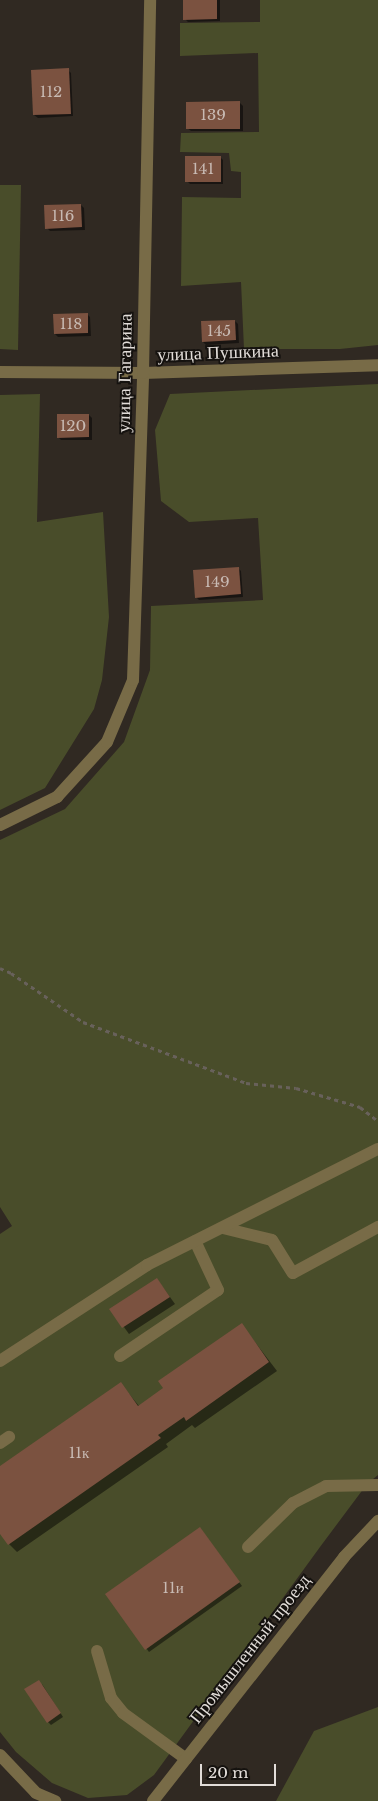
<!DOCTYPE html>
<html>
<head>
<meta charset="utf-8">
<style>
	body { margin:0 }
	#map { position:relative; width:378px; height:1801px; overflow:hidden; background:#302922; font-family:"Libre Baskerville",serif }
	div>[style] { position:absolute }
	.green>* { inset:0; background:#494d2a }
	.shadow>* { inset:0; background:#0007 }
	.building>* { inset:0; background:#7b5240 }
	.path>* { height:3px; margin-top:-1.5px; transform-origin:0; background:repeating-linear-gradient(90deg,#68615b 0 4px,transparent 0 8px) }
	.minor>* { height:12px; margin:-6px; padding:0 6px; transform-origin:6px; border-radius:6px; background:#786b47 }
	span { translate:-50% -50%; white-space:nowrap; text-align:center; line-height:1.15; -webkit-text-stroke:4px #15120f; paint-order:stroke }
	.number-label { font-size:15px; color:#c8bab3 }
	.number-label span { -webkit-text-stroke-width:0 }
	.street-label { font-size:18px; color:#e2ddd9 }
	.scale { position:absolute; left:200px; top:1764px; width:76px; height:22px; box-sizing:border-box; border:2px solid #e2ddd9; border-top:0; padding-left:6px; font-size:15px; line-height:18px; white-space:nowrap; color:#e2ddd9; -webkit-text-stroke:4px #15120f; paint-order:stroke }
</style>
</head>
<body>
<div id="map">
	<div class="green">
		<div style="clip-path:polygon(260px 0,378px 0,378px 345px,340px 349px,244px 349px,241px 282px,181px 286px,182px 197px,241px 198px,241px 172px,231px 171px,229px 153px,180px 152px,181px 133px,259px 132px,258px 53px,180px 56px,180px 23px,260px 22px)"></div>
		<div style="clip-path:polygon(0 185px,21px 185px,18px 350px,0 349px)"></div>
		<div style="clip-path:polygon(378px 384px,378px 1475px,367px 1484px,320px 1547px,154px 1775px,127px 1795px,88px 1798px,52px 1783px,16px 1752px,0 1732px,0 1234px,12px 1226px,0 1207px,0 840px,65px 809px,124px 742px,150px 670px,151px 606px,263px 600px,258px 518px,189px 522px,161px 501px,155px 430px,170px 394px)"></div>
		<div style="clip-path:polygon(40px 394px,37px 522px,103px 512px,109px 617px,102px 680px,94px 709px,45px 788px,0 810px,0 395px)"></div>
		<div style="clip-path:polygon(378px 1707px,378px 1801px,276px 1801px,314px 1731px)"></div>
	</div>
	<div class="shadow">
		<div style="clip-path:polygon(184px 0,220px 0,220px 21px,188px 22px,185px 19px)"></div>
		<div style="clip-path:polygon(68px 70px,71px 73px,73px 116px,38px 118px,34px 115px)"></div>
		<div style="clip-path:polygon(239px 102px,243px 106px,243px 131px,191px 131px,187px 128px)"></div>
		<div style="clip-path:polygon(220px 157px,223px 160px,223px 184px,190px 184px,187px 181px)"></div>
		<div style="clip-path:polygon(81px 205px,84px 208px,85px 230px,50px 231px,47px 228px)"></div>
		<div style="clip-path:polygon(87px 314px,90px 317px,91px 336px,58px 337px,55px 334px)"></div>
		<div style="clip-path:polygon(235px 321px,238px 324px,239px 343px,206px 345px,203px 342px)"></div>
		<div style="clip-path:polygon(89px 415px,92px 418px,92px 440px,61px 440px,58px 437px)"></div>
		<div style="clip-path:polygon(238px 568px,241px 571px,243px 597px,199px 600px,196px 597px)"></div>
		<div style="clip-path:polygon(157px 1279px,175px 1304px,129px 1334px,111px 1309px)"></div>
		<div style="clip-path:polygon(242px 1325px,277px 1371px,195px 1428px,192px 1425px,166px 1444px,168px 1447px,17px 1552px,9px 1544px,0 1531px,0 1468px,121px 1384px,139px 1406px,165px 1389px)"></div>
		<div style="clip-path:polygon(200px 1528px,242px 1586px,149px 1652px,107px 1594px)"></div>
		<div style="clip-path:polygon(42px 1684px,63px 1717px,51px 1725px,48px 1722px)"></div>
	</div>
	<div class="building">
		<div style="clip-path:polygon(183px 0,217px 0,217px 19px,183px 20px)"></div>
		<div style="clip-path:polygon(69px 68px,71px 114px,33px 115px,31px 70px)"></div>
		<div style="clip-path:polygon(240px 101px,240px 129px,186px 129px,186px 102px)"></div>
		<div style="clip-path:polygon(185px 156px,221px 156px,221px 182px,185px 182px)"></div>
		<div style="clip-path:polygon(81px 204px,82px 227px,45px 229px,44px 205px)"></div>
		<div style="clip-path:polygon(88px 313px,88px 333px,54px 334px,53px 314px)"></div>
		<div style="clip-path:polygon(235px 320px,236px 340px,202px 342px,201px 321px)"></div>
		<div style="clip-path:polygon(57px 414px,89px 414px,89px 437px,57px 438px)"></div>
		<div style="clip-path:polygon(239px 567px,241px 594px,195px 598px,193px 570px)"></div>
		<div style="clip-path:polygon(157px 1278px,170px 1297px,122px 1328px,109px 1309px)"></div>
		<div style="clip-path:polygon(242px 1323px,269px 1362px,186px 1421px,184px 1417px,158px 1435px,161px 1438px,8px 1545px,0 1534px,0 1466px,121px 1382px,138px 1406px,163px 1388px,158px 1381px)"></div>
		<div style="clip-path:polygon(200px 1527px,240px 1582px,145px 1650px,105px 1594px)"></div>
		<div style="clip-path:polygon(39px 1680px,61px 1713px,47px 1723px,24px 1689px)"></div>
	</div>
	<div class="path">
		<div style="left:0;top:968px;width:12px;rotate:24deg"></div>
		<div style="left:11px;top:973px;width:87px;rotate:34.2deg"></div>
		<div style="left:83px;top:1022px;width:174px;rotate:20.5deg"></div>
		<div style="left:246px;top:1083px;width:50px;rotate:5.7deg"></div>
		<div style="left:296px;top:1088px;width:67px;rotate:16.5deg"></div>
		<div style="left:360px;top:1107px;width:23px;rotate:38deg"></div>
	</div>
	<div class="minor">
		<div style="left:0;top:372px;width:143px;rotate:0.4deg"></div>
		<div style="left:143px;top:373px;width:235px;rotate:-1.9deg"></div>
		<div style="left:0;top:825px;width:64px;rotate:-26.2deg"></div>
		<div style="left:57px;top:797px;width:74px;rotate:-47.7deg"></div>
		<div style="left:107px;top:742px;width:67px;rotate:-67.2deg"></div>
		<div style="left:133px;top:680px;width:307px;rotate:-88.1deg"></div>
		<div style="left:143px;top:373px;width:373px;rotate:-88.9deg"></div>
		<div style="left:223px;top:1228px;width:50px;rotate:13.8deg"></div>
		<div style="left:272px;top:1240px;width:39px;rotate:58deg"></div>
		<div style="left:293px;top:1273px;width:97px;rotate:-28.4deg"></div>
		<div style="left:120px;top:1356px;width:118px;rotate:-34deg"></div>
		<div style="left:218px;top:1290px;width:54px;rotate:-115.1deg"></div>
		<div style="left:0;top:1361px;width:176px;rotate:-33.1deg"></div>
		<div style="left:147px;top:1265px;width:258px;rotate:-26.7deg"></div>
		<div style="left:0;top:1443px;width:11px;rotate:-34deg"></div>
		<div style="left:248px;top:1547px;width:63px;rotate:-44.4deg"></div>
		<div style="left:293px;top:1503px;width:37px;rotate:-27deg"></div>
		<div style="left:326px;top:1486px;width:52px;rotate:-1.1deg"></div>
		<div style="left:97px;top:1651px;width:49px;rotate:73.4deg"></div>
		<div style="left:111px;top:1698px;width:19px;rotate:51deg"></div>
		<div style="left:123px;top:1713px;width:78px;rotate:36.1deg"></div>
		<div style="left:0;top:1755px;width:52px;rotate:46.5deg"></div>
		<div style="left:36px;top:1793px;width:21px;rotate:23deg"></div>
		<div style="left:153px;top:1801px;width:310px;rotate:-51.9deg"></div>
		<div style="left:344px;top:1557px;width:50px;rotate:-46.6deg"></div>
	</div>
	<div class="number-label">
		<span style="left:51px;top:92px">112</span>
		<span style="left:213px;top:115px">139</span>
		<span style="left:203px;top:169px">141</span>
		<span style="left:63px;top:216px">116</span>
		<span style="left:71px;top:324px">118</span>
		<span style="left:219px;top:331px">145</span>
		<span style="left:73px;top:426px">120</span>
		<span style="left:217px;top:582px">149</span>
		<span style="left:79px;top:1453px">11к</span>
		<span style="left:173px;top:1588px">11и</span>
	</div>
	<div class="street-label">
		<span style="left:218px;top:353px;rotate:-2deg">улица Пушкина</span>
		<span style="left:125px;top:373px;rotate:-89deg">улица Гагарина</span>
		<span style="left:250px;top:1649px;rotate:-52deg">Промышленный проезд</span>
	</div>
	<div class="scale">20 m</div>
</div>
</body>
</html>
